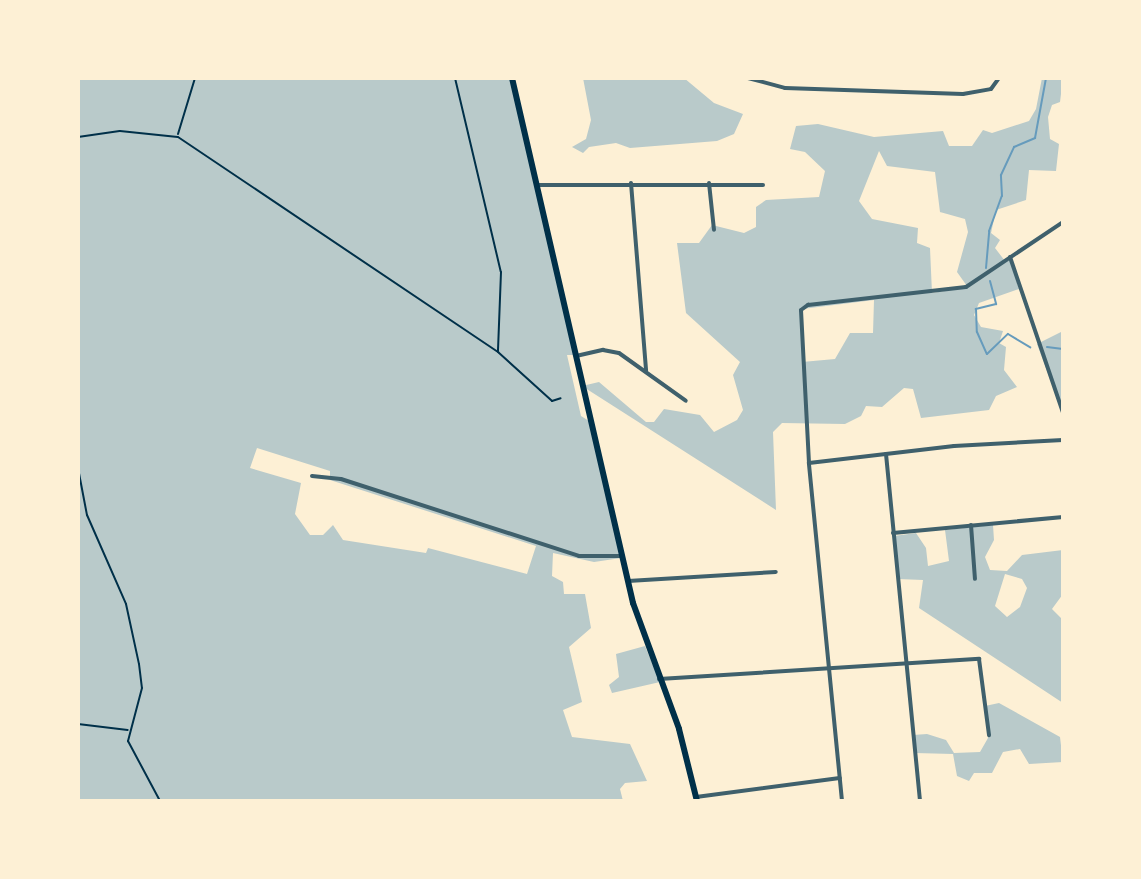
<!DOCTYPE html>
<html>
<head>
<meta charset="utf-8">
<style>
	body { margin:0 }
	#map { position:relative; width:1141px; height:879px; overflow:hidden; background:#fdf0d5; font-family:Mulish,sans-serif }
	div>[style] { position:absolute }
	.green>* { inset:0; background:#b9caca }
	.stream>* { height:2px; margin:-1px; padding:0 1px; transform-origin:1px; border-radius:1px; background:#669bbc }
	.path>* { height:2px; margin:-1px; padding:0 1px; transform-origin:1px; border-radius:1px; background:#003049 }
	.minor>* { height:4px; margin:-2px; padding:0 2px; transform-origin:2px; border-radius:2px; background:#3f606c }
	.primary>* { height:6px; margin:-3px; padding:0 3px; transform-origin:3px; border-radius:3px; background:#003049 }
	span { translate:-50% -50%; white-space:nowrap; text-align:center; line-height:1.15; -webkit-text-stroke:8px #fdf0d5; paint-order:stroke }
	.frame { position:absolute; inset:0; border:80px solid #fdf0d5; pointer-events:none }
</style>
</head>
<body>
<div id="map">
	<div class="green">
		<div style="clip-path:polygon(evenodd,78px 78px,510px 78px,574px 355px,567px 355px,581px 416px,589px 421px,621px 558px,594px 562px,553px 553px,552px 576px,563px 582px,564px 594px,585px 594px,591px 628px,569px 647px,582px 702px,563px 710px,572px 737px,630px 744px,647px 781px,625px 783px,620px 789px,623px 801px,78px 801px,78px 78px,257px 448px,330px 471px,330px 480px,536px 546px,527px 574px,428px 548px,426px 553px,343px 540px,333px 525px,323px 535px,310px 535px,295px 514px,301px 483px,250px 468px,257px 448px)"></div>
		<div style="clip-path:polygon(583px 78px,684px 78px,714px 103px,743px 114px,734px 134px,717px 141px,630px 148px,616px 143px,589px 147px,583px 153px,572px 147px,586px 139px,591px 120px)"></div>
		<div style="clip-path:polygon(evenodd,1042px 78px,1063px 78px,1060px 102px,1052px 105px,1048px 117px,1050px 139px,1059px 144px,1056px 171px,1029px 170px,1026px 200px,996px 210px,991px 233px,1000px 240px,995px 248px,1005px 261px,1010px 261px,1019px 289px,979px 303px,974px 315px,981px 327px,1003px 331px,999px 343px,1006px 347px,1004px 370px,1017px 387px,996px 396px,989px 410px,921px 418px,913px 389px,904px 388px,882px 407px,866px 406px,861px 416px,845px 424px,782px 423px,773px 432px,776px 510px,582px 386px,599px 382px,646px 422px,654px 422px,664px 409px,700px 415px,714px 432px,737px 420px,743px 410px,733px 375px,740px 362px,686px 313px,677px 243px,699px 243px,712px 225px,744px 233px,756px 227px,756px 207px,766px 200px,819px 197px,825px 171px,805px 152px,790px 149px,796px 126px,818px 124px,874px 137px,943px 131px,949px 146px,972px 146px,983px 130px,992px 133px,1029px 121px,1036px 109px,1042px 78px,879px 151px,887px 166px,935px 172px,940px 212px,965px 219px,968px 232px,957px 272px,967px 286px,963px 288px,932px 293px,930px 248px,917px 243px,918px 228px,872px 219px,859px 201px,879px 151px,1042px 78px,874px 300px,873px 333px,850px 333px,835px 359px,802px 362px,802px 309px,874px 300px)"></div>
		<div style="clip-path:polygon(1063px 331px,1063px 414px,1037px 344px)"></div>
		<div style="clip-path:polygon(evenodd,993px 525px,994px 540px,985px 557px,990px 570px,1007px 571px,1022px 555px,1063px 550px,1063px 594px,1052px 609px,1063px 620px,1063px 703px,919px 608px,923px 580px,898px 579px,894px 536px,916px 533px,926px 548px,928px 566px,949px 561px,945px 530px,993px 525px,1005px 574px,1022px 579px,1027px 588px,1020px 607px,1007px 617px,995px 606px,1005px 574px)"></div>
		<div style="clip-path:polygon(645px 646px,660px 682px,612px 693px,609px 685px,619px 677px,616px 654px)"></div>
		<div style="clip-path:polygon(999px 703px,1060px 737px,1063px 762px,1029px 764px,1020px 749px,1003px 752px,992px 773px,974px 773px,969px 781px,957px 776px,953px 754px,915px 753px,913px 735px,927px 734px,946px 740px,954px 753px,980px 752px,988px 738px,985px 706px)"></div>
	</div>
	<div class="stream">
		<div style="left:986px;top:268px;width:37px;rotate:-85deg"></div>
		<div style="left:989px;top:231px;width:37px;rotate:-70deg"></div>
		<div style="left:1002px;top:196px;width:21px;rotate:-93deg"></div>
		<div style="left:1001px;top:175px;width:31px;rotate:-65deg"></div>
		<div style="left:1014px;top:147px;width:23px;rotate:-23deg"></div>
		<div style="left:1035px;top:138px;width:61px;rotate:-79.6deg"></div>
		<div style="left:990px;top:281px;width:24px;rotate:75deg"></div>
		<div style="left:996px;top:304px;width:21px;rotate:166deg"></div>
		<div style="left:976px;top:309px;width:23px;rotate:88deg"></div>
		<div style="left:977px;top:332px;width:24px;rotate:66deg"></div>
		<div style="left:987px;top:354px;width:29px;rotate:-44deg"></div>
		<div style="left:1008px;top:334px;width:26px;rotate:31deg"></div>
		<div style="left:1047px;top:347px;width:16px;rotate:7deg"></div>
	</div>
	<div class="path">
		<div style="left:455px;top:78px;width:199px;rotate:76.7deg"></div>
		<div style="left:501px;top:272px;width:79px;rotate:92.2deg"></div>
		<div style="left:178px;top:134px;width:59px;rotate:-73.1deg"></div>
		<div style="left:78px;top:137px;width:42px;rotate:-8.1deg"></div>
		<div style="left:120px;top:131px;width:58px;rotate:5.9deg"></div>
		<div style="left:178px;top:137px;width:386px;rotate:33.9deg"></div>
		<div style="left:498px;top:352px;width:73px;rotate:42.2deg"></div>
		<div style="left:552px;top:401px;width:9px;rotate:-18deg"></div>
		<div style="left:78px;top:468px;width:48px;rotate:79.2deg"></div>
		<div style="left:87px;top:515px;width:97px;rotate:66.3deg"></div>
		<div style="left:126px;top:604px;width:61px;rotate:77.8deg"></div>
		<div style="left:139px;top:664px;width:24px;rotate:83deg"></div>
		<div style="left:142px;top:688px;width:55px;rotate:104.8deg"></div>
		<div style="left:128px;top:741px;width:68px;rotate:61.9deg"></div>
		<div style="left:78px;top:724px;width:50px;rotate:6.8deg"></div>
	</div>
	<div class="minor">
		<div style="left:748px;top:78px;width:38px;rotate:15deg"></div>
		<div style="left:785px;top:88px;width:178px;rotate:1.9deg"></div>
		<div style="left:963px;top:94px;width:28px;rotate:-10deg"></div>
		<div style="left:991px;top:89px;width:14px;rotate:-54deg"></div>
		<div style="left:631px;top:183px;width:188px;rotate:85.4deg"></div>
		<div style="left:709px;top:183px;width:47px;rotate:83.9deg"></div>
		<div style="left:538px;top:185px;width:225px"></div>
		<div style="left:1010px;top:257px;width:165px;rotate:71.2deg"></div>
		<div style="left:576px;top:356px;width:28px;rotate:-13deg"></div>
		<div style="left:603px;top:350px;width:16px;rotate:11deg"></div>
		<div style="left:619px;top:353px;width:82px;rotate:35.6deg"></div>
		<div style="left:886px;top:454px;width:349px;rotate:84.4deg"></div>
		<div style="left:809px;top:463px;width:146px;rotate:-6.7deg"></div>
		<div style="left:954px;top:446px;width:109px;rotate:-3.2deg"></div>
		<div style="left:312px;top:476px;width:29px;rotate:6deg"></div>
		<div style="left:341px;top:479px;width:250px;rotate:17.9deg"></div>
		<div style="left:579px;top:556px;width:43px"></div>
		<div style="left:971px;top:525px;width:54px;rotate:85.8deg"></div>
		<div style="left:893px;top:533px;width:171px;rotate:-5.4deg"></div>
		<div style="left:628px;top:581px;width:148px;rotate:-3.5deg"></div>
		<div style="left:659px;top:679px;width:321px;rotate:-3.6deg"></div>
		<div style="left:979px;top:659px;width:77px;rotate:82.5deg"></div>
		<div style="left:696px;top:797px;width:145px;rotate:-7.5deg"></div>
		<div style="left:842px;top:801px;width:340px;rotate:-95.6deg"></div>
		<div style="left:809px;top:463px;width:153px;rotate:-93deg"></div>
		<div style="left:801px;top:310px;width:9px;rotate:-36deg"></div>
		<div style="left:808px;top:305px;width:159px;rotate:-6.5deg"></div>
		<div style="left:966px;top:287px;width:117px;rotate:-33.8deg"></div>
		<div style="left:920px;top:801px;width:11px"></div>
	</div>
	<div class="primary">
		<div style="left:512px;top:78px;width:539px;rotate:77.02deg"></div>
		<div style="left:633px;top:603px;width:134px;rotate:69.9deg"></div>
		<div style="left:679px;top:729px;width:74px;rotate:76deg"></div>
	</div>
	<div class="frame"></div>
</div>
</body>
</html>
